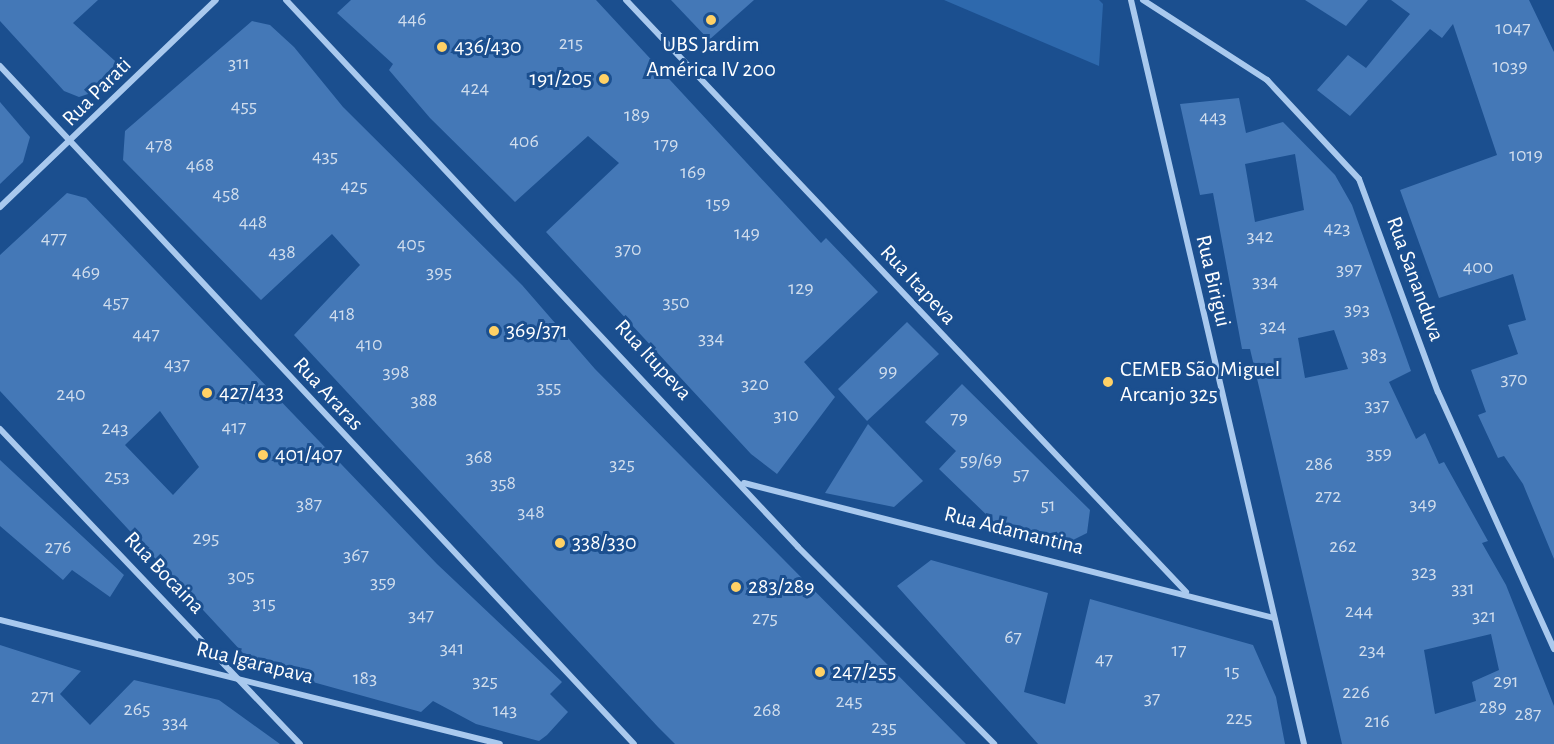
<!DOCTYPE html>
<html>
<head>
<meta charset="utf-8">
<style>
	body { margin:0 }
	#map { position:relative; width:1554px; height:744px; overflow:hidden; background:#1b4f8f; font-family:"Alegreya Sans",sans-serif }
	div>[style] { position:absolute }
	.green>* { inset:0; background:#2e69ad }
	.building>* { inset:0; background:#4478b7 }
	.street>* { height:6px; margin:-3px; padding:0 3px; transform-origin:3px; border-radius:3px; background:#a9c9ee }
	.dots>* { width:16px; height:16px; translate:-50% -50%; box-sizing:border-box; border:3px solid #1b4f8f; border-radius:50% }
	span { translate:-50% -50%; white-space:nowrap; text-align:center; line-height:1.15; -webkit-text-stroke:6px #1b4f8f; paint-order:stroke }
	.number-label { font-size:20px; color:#d0dded }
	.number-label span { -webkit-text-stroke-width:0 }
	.poi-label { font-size:22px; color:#fff }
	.left { translate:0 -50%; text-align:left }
	.right { translate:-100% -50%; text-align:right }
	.street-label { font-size:22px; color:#fff }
</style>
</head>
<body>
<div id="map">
	<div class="green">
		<div style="clip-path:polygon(944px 0,1099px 0,1103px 4px,1099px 66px)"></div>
	</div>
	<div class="building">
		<div style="clip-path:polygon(0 0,98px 0,73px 23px,125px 70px,100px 90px,79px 97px,64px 91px,0 21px)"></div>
		<div style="clip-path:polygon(351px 0,596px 0,821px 243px,826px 238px,878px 292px,804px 362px,835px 397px,777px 474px,751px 454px,546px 232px,619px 163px,588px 136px,515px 202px,430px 118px,389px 70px,393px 64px,337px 13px)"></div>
		<div style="clip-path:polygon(671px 0,754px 0,709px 40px)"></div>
		<div style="clip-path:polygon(1305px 0,1368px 0,1346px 26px)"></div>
		<div style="clip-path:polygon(1391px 0,1529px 0,1554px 52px,1554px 559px,1523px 484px,1504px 456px,1498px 458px,1478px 415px,1486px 412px,1471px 370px,1518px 354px,1508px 325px,1526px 320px,1513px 274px,1439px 298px,1400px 190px,1497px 155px,1453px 24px,1442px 38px,1430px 29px,1350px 116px,1317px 90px,1348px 55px,1366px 68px,1410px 14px)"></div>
		<div style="clip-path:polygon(252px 21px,270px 25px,294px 47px,343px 107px,522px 285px,595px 369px,966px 744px,675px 744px,658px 727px,294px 335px,360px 265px,332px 234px,261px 300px,123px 160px,125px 131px)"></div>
		<div style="clip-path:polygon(evenodd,1239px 98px,1246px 133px,1283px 122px,1335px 175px,1352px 205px,1411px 371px,1389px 382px,1416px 439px,1425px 433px,1439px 464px,1444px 462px,1488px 541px,1482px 543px,1506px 585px,1554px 706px,1554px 744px,1342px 744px,1259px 387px,1250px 349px,1242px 349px,1213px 193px,1200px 195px,1180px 104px,1239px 98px,1295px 154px,1304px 210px,1255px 222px,1245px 164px,1295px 154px,1239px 98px,1334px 330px,1348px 369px,1305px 378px,1298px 338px,1334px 330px,1239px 98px,1491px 634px,1499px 670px,1472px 682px,1476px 701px,1435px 714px,1424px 650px,1491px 634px)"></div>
		<div style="clip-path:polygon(0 102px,30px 137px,23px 162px,0 184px)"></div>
		<div style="clip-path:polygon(evenodd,67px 193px,86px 198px,437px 564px,562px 682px,550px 694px,568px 712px,547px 735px,539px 741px,476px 724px,433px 701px,421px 712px,255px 666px,0 391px,0 255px,67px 193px,160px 411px,199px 467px,173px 495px,125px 445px,160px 411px)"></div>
		<div style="clip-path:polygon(907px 322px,939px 354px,867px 421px,838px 389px)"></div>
		<div style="clip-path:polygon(962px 384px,1090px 510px,1087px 533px,1061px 546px,988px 529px,994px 522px,939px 469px,956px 451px,925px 422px)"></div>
		<div style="clip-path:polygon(868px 424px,923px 481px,894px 507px,825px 493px)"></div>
		<div style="clip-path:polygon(0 460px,124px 575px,110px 597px,72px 570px,63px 580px,0 526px)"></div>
		<div style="clip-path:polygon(931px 560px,1048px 593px,1024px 692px,1065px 704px,1090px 599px,1253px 645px,1276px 697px,1285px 744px,1038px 744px,897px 586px)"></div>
		<div style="clip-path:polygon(0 645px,81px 671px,60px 694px,90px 725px,134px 680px,219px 700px,280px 744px,0 744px)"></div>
	</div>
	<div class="street">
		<div style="left:286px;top:0;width:749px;rotate:46.89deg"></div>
		<div style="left:798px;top:547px;width:278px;rotate:45.1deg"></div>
		<div style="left:626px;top:0;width:815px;rotate:46.59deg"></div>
		<div style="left:1131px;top:0;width:764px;rotate:76.91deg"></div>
		<div style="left:1143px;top:0;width:148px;rotate:32.8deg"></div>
		<div style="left:1267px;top:80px;width:135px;rotate:47.1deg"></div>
		<div style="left:1359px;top:179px;width:227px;rotate:69.7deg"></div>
		<div style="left:1438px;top:392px;width:282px;rotate:65.7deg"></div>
		<div style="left:0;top:66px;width:928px;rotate:46.92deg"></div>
		<div style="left:0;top:207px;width:299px;rotate:-43.8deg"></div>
		<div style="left:0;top:429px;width:435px;rotate:46.4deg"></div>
		<div style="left:744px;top:483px;width:547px;rotate:14.29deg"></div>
		<div style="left:0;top:620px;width:515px;rotate:13.93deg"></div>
	</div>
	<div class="dots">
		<div style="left:711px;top:20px;background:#ffd166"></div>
		<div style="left:442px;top:47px;background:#ffd166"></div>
		<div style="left:604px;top:79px;background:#ffd166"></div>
		<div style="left:494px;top:331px;background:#ffd166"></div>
		<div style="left:1108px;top:382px;background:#ffd166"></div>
		<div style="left:207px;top:393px;background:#ffd166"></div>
		<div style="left:263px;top:455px;background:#ffd166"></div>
		<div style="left:560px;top:543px;background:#ffd166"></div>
		<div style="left:736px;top:587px;background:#ffd166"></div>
		<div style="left:820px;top:672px;background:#ffd166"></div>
	</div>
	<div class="number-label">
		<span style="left:412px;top:19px">446</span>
		<span style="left:1513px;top:28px">1047</span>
		<span style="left:571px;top:43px">215</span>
		<span style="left:239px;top:63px">311</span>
		<span style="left:1510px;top:66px">1039</span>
		<span style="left:475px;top:88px">424</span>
		<span style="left:244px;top:106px">455</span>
		<span style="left:637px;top:115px">189</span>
		<span style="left:1213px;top:117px">443</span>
		<span style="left:524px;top:141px">406</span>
		<span style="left:666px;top:144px">179</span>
		<span style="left:159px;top:145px">478</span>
		<span style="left:1526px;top:155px">1019</span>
		<span style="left:325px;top:156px">435</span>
		<span style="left:200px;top:165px">468</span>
		<span style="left:693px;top:172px">169</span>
		<span style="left:354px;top:186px">425</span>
		<span style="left:226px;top:194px">458</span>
		<span style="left:718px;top:203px">159</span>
		<span style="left:253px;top:222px">448</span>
		<span style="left:1337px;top:228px">423</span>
		<span style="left:747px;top:233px">149</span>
		<span style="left:1260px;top:236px">342</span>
		<span style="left:54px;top:238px">477</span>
		<span style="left:411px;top:244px">405</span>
		<span style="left:628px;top:249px">370</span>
		<span style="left:282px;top:252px">438</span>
		<span style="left:1478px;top:267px">400</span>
		<span style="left:1349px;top:269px">397</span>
		<span style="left:86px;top:272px">469</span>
		<span style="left:439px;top:272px">395</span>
		<span style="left:1265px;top:281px">334</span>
		<span style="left:801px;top:288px">129</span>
		<span style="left:116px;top:302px">457</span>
		<span style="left:676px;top:302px">350</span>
		<span style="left:1357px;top:309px">393</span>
		<span style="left:342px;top:314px">418</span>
		<span style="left:1273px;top:326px">324</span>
		<span style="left:146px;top:334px">447</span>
		<span style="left:711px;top:338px">334</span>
		<span style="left:369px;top:344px">410</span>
		<span style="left:1374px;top:355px">383</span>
		<span style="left:177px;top:364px">437</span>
		<span style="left:888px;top:371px">99</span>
		<span style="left:396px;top:372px">398</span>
		<span style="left:1514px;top:379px">370</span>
		<span style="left:755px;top:384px">320</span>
		<span style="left:549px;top:387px">355</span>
		<span style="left:71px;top:394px">240</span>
		<span style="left:424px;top:400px">388</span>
		<span style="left:1377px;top:405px">337</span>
		<span style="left:786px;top:415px">310</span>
		<span style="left:959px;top:418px">79</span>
		<span style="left:234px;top:427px">417</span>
		<span style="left:115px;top:428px">243</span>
		<span style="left:1379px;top:453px">359</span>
		<span style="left:479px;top:457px">368</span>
		<span style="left:981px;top:460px">59/69</span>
		<span style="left:622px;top:464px">325</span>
		<span style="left:1319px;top:464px">286</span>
		<span style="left:1021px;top:474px">57</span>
		<span style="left:117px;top:476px">253</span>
		<span style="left:503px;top:483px">358</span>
		<span style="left:1328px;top:496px">272</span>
		<span style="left:309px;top:504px">387</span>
		<span style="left:1423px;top:504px">349</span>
		<span style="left:1048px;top:505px">51</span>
		<span style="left:531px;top:512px">348</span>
		<span style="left:206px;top:538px">295</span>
		<span style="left:1343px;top:546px">262</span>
		<span style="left:58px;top:547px">276</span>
		<span style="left:356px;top:555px">367</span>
		<span style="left:1424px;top:572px">323</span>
		<span style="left:241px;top:576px">305</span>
		<span style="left:383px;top:582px">359</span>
		<span style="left:1463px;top:588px">331</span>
		<span style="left:264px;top:603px">315</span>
		<span style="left:1359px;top:611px">244</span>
		<span style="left:421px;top:615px">347</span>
		<span style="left:1484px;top:616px">321</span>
		<span style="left:765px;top:618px">275</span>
		<span style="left:1013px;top:637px">67</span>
		<span style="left:452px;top:648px">341</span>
		<span style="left:1179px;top:650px">17</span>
		<span style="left:1372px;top:650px">234</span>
		<span style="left:1104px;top:659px">47</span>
		<span style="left:1232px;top:671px">15</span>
		<span style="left:365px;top:678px">183</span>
		<span style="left:485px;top:681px">325</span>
		<span style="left:1506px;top:681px">291</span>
		<span style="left:1356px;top:692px">226</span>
		<span style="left:43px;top:696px">271</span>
		<span style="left:1152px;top:698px">37</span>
		<span style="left:849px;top:701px">245</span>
		<span style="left:1493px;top:707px">289</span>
		<span style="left:137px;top:709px">265</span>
		<span style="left:505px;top:710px">143</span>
		<span style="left:767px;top:710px">268</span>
		<span style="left:1528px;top:714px">287</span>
		<span style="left:1239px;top:718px">225</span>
		<span style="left:1377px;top:721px">216</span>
		<span style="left:175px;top:722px">334</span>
		<span style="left:884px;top:727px">235</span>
	</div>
	<div class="poi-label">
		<span style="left:711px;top:57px">UBS Jardim<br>América IV 200</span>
		<span class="left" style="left:454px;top:47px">436/430</span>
		<span class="right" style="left:592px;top:79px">191/205</span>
		<span class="left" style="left:506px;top:331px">369/371</span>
		<span class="left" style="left:1120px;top:382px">CEMEB São Miguel<br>Arcanjo 325</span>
		<span class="left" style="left:219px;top:393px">427/433</span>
		<span class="left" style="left:275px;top:455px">401/407</span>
		<span class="left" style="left:572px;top:543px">338/330</span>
		<span class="left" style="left:748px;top:587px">283/289</span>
		<span class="left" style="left:832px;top:672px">247/255</span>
	</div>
	<div class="street-label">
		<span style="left:97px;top:92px;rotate:-45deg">Rua Parati</span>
		<span style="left:1415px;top:279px;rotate:70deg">Rua Sananduva</span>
		<span style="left:1213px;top:281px;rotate:77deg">Rua Birigui</span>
		<span style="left:918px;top:285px;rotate:47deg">Rua Itapeva</span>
		<span style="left:653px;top:360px;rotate:47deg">Rua Itupeva</span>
		<span style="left:328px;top:394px;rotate:47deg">Rua Araras</span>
		<span style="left:1014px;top:531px;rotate:14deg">Rua Adamantina</span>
		<span style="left:164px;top:573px;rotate:46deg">Rua Bocaina</span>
		<span style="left:255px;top:663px;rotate:14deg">Rua Igarapava</span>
	</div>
</div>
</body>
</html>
